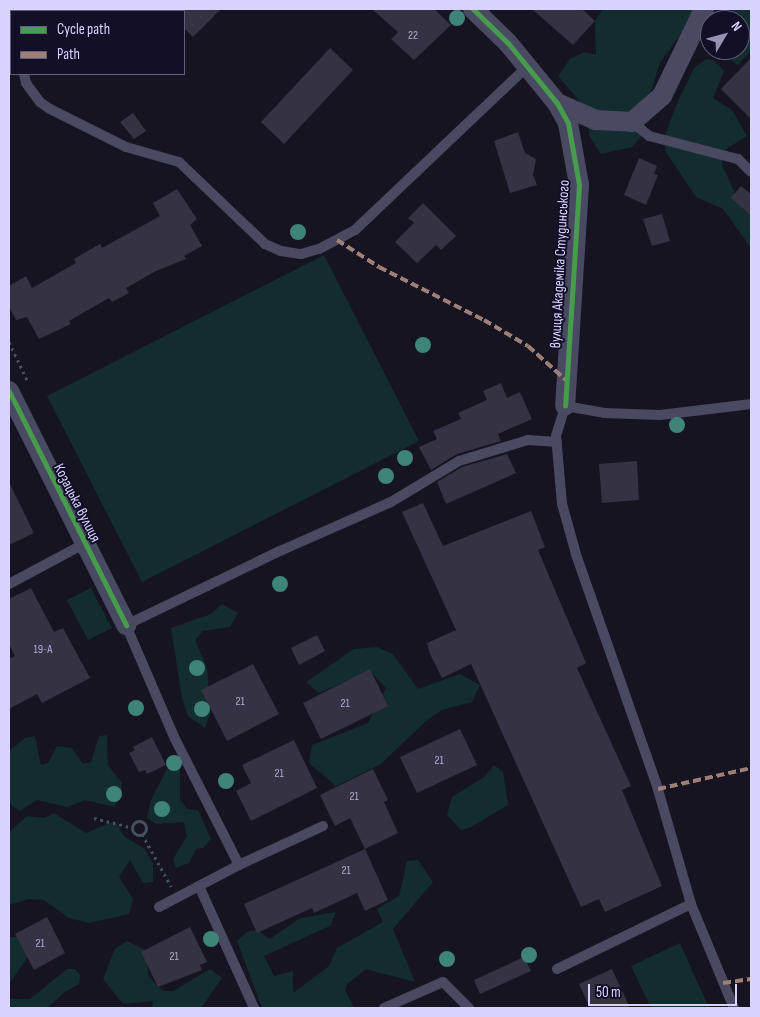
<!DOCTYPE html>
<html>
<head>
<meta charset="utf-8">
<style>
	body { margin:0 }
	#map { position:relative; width:760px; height:1017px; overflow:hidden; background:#161421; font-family:"Sofia Sans Condensed",sans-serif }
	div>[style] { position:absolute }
	.green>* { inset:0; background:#132c2d }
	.building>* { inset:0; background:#343243 }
	.path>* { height:3px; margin-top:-1.5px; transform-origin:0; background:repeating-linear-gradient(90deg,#44505f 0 2.5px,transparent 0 6.5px) }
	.path>.ring { margin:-1.5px; padding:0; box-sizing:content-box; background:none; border:3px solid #44505f; border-radius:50% }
	.service>* { height:10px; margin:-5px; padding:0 5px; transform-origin:5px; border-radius:5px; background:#4a4962 }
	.minor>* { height:20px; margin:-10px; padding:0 10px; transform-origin:10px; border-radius:10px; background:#4a4962 }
	.quiet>* { height:4px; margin-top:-2px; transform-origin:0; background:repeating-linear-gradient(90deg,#9e8076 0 8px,transparent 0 12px) }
	.cycleway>* { height:5px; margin:-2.5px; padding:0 2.5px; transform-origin:2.5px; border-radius:2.5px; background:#469c4c }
	.trees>* { width:16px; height:16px; margin:-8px; border-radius:50%; background:#3e8478 }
	span { translate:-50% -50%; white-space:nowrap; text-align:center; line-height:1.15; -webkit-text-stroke:4px #130f26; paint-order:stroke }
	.number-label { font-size:12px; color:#b0acd0 }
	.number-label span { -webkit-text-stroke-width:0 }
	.street-label { font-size:15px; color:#d9d4ff }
	.frame { position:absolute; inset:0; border:10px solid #d9d4ff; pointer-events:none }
	.legend { position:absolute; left:10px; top:10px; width:175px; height:65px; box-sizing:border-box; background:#130f26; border:1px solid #625e7d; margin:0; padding:6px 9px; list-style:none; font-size:15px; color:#d9d4ff }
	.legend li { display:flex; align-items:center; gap:10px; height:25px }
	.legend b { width:25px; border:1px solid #625e7d }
	.north { position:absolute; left:700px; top:10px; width:50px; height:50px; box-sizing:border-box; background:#130f26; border:1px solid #625e7d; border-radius:50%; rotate:53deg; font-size:14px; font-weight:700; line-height:20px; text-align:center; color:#d9d4ff }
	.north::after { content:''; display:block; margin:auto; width:18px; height:22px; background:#9591b1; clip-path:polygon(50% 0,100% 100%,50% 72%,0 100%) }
	.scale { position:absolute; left:588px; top:984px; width:149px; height:22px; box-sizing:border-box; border:2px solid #d9d4ff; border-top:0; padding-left:6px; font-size:15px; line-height:18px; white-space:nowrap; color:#d9d4ff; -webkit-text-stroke:4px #130f26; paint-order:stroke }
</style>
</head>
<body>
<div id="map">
	<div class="green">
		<div style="clip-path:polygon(603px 9px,698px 9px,660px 63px,642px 120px,641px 137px,632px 147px,601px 154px,589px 135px,587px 110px,558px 76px,570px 59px,584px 52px,596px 55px,595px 21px)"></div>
		<div style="clip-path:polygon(732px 9px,751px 9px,751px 51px,737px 65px,722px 50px,740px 50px,740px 20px,726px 20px)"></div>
		<div style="clip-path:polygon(706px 59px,713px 60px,724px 71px,713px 98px,732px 110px,747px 136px,723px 151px,722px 165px,742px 208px,751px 216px,751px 248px,723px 209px,696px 197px,666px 152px,664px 139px,675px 108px,694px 68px)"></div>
		<div style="clip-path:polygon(324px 255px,419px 441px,142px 582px,47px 396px)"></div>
		<div style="clip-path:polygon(91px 588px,112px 628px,88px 640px,67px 600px)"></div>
		<div style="clip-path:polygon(222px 604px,238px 613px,230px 627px,203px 631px,195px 640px,207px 668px,210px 700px,210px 714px,205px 728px,188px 716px,182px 698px,171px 628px,211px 614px)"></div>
		<div style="clip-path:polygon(377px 647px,393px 654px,418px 689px,460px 674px,480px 685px,472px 702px,442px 710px,426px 721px,381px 764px,336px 786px,309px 763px,312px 745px,368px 723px,386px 688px,370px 671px,319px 693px,306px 682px,354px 649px)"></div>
		<div style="clip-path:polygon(107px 735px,108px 765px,122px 783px,121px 796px,114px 807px,85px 800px,67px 807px,37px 800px,20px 811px,12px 806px,9px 801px,9px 751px,25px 738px,35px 736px,41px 765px,48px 763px,57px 746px,72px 748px,83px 764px,91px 762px,99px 736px)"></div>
		<div style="clip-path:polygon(173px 757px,180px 767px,180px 799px,187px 809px,198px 810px,211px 839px,203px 848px,196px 849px,189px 863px,176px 868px,173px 859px,187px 836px,184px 822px,156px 824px,147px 818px,151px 800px)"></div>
		<div style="clip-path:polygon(494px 765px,503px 772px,508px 805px,471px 827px,461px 830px,447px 815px,452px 797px,484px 777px)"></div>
		<div style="clip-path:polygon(54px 813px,86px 833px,115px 821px,124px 836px,145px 849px,153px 863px,153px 882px,143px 883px,130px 860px,119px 877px,133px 899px,129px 914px,89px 923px,69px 918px,44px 900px,29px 899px,9px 905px,9px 832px,27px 816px,44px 818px)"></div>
		<div style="clip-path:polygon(418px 860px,433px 882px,393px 929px,415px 982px,366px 969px,347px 984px,345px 990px,354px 1008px,262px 1008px,237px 941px,247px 932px,257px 930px,270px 939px,300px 918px,336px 912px,330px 926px,264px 956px,274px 976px,293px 971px,293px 993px,329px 966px,337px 948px,383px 922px,377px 909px,399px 896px,407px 861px)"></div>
		<div style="clip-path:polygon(9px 937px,18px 937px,35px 947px,9px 984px)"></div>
		<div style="clip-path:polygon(127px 941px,147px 951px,148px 975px,158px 987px,165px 991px,173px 991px,210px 969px,222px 978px,201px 1008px,152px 1008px,153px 1001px,123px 1004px,103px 979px,115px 949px)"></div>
		<div style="clip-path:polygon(680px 943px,709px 1008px,651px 1008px,631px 966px)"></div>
		<div style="clip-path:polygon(67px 969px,75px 969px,80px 975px,79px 984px,65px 992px,47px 1008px,9px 1008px,9px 999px,30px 999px)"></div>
	</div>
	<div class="building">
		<div style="clip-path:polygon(184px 9px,221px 9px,193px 37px,184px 28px)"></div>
		<div style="clip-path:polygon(372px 9px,434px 9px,451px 25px,414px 60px,391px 39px,398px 32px)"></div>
		<div style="clip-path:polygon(532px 9px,582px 9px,595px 21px,573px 45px)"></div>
		<div style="clip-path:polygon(330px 48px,353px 70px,284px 144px,261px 122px)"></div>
		<div style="clip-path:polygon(751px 58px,751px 119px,721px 89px)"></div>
		<div style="clip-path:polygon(133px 113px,146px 131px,134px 139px,120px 122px)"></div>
		<div style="clip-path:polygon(518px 132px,525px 153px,536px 159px,533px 175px,537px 185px,510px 193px,494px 141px)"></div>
		<div style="clip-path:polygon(639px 158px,657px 166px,654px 174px,658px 175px,646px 205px,624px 195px)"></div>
		<div style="clip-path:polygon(741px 186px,751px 194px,751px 216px,731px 198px)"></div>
		<div style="clip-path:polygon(177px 189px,197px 219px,190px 225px,202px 246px,184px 256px,186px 259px,156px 271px,126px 288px,129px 293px,112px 302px,109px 298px,69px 321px,71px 324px,39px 339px,27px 317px,16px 320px,9px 306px,9px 286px,26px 276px,32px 288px,76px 263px,74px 259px,100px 244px,102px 248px,160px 216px,153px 203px)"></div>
		<div style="clip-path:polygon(423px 203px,456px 236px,441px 250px,436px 245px,417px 263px,395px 242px,414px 223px,408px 218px)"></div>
		<div style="clip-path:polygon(662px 214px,670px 241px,652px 246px,643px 219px)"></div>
		<div style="clip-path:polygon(501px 383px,507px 398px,520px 392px,532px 419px,498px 434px,501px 441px,457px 454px,431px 470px,419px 447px,437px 439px,433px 431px,461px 419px,458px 413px,487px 400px,483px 391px)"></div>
		<div style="clip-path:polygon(507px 454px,516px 473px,446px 504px,437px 482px,462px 467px)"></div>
		<div style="clip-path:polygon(637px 461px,639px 500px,602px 503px,599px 464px)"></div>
		<div style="clip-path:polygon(9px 482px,34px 533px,9px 545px)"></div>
		<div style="clip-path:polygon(423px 503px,443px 546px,531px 511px,545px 547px,538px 550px,586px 663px,577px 668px,631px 786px,622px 790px,662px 886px,605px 912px,599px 899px,581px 907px,471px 664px,442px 678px,430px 654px,427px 643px,456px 630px,402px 512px)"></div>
		<div style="clip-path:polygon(31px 588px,54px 632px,63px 628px,90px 678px,42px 703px,37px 694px,9px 709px,9px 659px,15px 656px,9px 644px,9px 599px)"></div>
		<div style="clip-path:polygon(317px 635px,325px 651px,299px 665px,291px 648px)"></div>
		<div style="clip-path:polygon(253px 664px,279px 714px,227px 741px,201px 690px)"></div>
		<div style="clip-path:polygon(370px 669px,388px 706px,321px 739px,303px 703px)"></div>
		<div style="clip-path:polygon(460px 729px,477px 765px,417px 793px,400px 757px)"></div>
		<div style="clip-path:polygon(152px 737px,166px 765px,147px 774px,145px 770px,139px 772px,129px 753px,135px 750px,133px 747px)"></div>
		<div style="clip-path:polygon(294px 740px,317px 788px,251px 821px,236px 791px,251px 783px,242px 765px)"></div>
		<div style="clip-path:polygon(373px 769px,388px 800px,384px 802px,398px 833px,365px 849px,350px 818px,335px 826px,320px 795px)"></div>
		<div style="clip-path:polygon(365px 849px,388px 900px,365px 911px,357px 893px,314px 913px,312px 908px,257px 933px,244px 904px)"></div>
		<div style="clip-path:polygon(47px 917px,65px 953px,34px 970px,15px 934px)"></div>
		<div style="clip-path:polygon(190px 927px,207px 962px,200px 965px,202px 970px,158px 987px,141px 952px)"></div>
		<div style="clip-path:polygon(524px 957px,531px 971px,480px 994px,474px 980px)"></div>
		<div style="clip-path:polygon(612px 969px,630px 1008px,590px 1008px,579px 984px)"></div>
	</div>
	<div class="path">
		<div style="left:9px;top:342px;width:42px;rotate:64.7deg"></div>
		<div style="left:94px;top:818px;width:38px;rotate:14deg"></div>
		<div class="ring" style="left:132px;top:821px;width:11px;height:11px"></div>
		<div style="left:142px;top:834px;width:60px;rotate:60.9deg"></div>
	</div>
	<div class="service">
		<div style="left:9px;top:39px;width:3px;rotate:45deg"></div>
		<div style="left:24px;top:74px;width:9px;rotate:77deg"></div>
		<div style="left:26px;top:83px;width:24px;rotate:54deg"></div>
		<div style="left:40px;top:102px;width:12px;rotate:35deg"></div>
		<div style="left:50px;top:109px;width:85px;rotate:26.6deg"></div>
		<div style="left:126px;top:147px;width:55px;rotate:15.8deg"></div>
		<div style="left:179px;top:162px;width:119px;rotate:43.6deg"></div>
		<div style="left:265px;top:244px;width:17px;rotate:24deg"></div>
		<div style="left:281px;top:251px;width:20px;rotate:9deg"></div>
		<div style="left:301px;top:254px;width:19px;rotate:-16deg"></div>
		<div style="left:319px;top:249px;width:41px;rotate:-27.8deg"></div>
		<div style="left:355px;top:230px;width:237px;rotate:-43.5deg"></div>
		<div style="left:632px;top:122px;width:22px;rotate:39deg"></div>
		<div style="left:649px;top:136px;width:92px;rotate:14.5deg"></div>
		<div style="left:738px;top:159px;width:18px;rotate:45deg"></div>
		<div style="left:9px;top:584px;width:85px;rotate:-28.1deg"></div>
		<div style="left:323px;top:826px;width:93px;rotate:155.1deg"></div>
		<div style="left:239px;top:865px;width:141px;rotate:-116.9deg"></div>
		<div style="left:175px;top:739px;width:124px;rotate:-113.3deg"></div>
		<div style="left:126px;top:625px;width:171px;rotate:-25.7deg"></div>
		<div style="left:280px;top:551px;width:121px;rotate:-23.8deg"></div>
		<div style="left:391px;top:502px;width:79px;rotate:-31.1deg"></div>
		<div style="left:459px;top:461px;width:72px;rotate:-16.9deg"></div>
		<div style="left:528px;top:440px;width:29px;rotate:4deg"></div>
		<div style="left:199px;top:886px;width:134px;rotate:65.7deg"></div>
		<div style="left:159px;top:907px;width:90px;rotate:-27.7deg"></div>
		<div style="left:557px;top:969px;width:149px;rotate:-25.9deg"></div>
		<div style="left:384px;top:1008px;width:64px;rotate:-23.8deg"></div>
		<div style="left:443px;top:982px;width:37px;rotate:45deg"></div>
		<div style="left:734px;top:1008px;width:113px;rotate:-112.5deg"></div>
		<div style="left:691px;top:904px;width:126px;rotate:-106.1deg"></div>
		<div style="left:656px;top:783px;width:243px;rotate:-109.3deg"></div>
		<div style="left:576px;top:554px;width:52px;rotate:-105.6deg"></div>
		<div style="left:562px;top:504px;width:68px;rotate:-95deg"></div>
		<div style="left:556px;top:436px;width:31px;rotate:-73deg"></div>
		<div style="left:565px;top:406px;width:40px;rotate:10deg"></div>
		<div style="left:604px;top:413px;width:56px;rotate:2deg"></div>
		<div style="left:660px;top:415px;width:92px;rotate:-6.9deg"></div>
	</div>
	<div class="minor">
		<div style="left:473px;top:9px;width:49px;rotate:44.2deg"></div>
		<div style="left:508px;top:43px;width:77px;rotate:50.8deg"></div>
		<div style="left:557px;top:103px;width:23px;rotate:61deg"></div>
		<div style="left:568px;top:123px;width:63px;rotate:79.9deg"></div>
		<div style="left:579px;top:185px;width:221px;rotate:93.6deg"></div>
		<div style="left:557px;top:103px;width:43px;rotate:23.6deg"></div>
		<div style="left:596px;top:120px;width:36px;rotate:3deg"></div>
		<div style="left:632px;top:122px;width:40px;rotate:-41deg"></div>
		<div style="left:662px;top:96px;width:97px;rotate:-64.2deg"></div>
		<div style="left:9px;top:391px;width:262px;rotate:63.4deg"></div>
	</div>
	<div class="quiet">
		<div style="left:337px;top:240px;width:50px;rotate:32.7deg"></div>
		<div style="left:379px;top:267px;width:118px;rotate:26.8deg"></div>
		<div style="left:484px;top:320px;width:51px;rotate:30.6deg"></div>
		<div style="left:528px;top:346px;width:52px;rotate:41.9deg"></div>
		<div style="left:658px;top:789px;width:95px;rotate:-12.7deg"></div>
		<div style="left:723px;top:983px;width:28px;rotate:-8deg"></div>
	</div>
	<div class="cycleway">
		<div style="left:473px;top:9px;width:49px;rotate:44.2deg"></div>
		<div style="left:508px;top:43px;width:77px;rotate:50.8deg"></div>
		<div style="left:557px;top:103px;width:23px;rotate:61deg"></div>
		<div style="left:568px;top:123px;width:63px;rotate:79.9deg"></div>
		<div style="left:579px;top:185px;width:221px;rotate:93.6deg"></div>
		<div style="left:9px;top:391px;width:262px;rotate:63.4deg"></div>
	</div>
	<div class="trees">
		<div style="left:457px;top:18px"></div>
		<div style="left:298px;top:232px"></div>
		<div style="left:423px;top:345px"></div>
		<div style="left:677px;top:425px"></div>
		<div style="left:405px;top:458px"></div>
		<div style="left:386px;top:476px"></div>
		<div style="left:280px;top:584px"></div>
		<div style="left:197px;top:668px"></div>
		<div style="left:136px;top:708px"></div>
		<div style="left:202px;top:709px"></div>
		<div style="left:174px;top:763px"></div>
		<div style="left:226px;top:781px"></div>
		<div style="left:114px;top:794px"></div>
		<div style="left:162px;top:809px"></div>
		<div style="left:211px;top:939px"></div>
		<div style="left:529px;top:955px"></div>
		<div style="left:447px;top:959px"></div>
	</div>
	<div class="number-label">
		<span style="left:413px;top:36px">22</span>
		<span style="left:43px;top:650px">19-А</span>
		<span style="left:240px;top:702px">21</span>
		<span style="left:345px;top:704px">21</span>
		<span style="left:439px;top:761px">21</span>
		<span style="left:279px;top:774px">21</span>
		<span style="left:354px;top:797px">21</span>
		<span style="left:346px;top:871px">21</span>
		<span style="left:40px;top:944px">21</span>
		<span style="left:174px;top:957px">21</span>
	</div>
	<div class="street-label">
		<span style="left:560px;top:264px;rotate:-87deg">вулиця Академіка Студинського</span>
		<span style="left:77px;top:503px;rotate:63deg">Козацька вулиця</span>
	</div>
	<div class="frame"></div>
	<ul class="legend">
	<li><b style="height:6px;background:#469c4c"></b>Cycle path</li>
	<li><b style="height:6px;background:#9e8076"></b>Path</li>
	</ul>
	<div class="north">N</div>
	<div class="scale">50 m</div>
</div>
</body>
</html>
